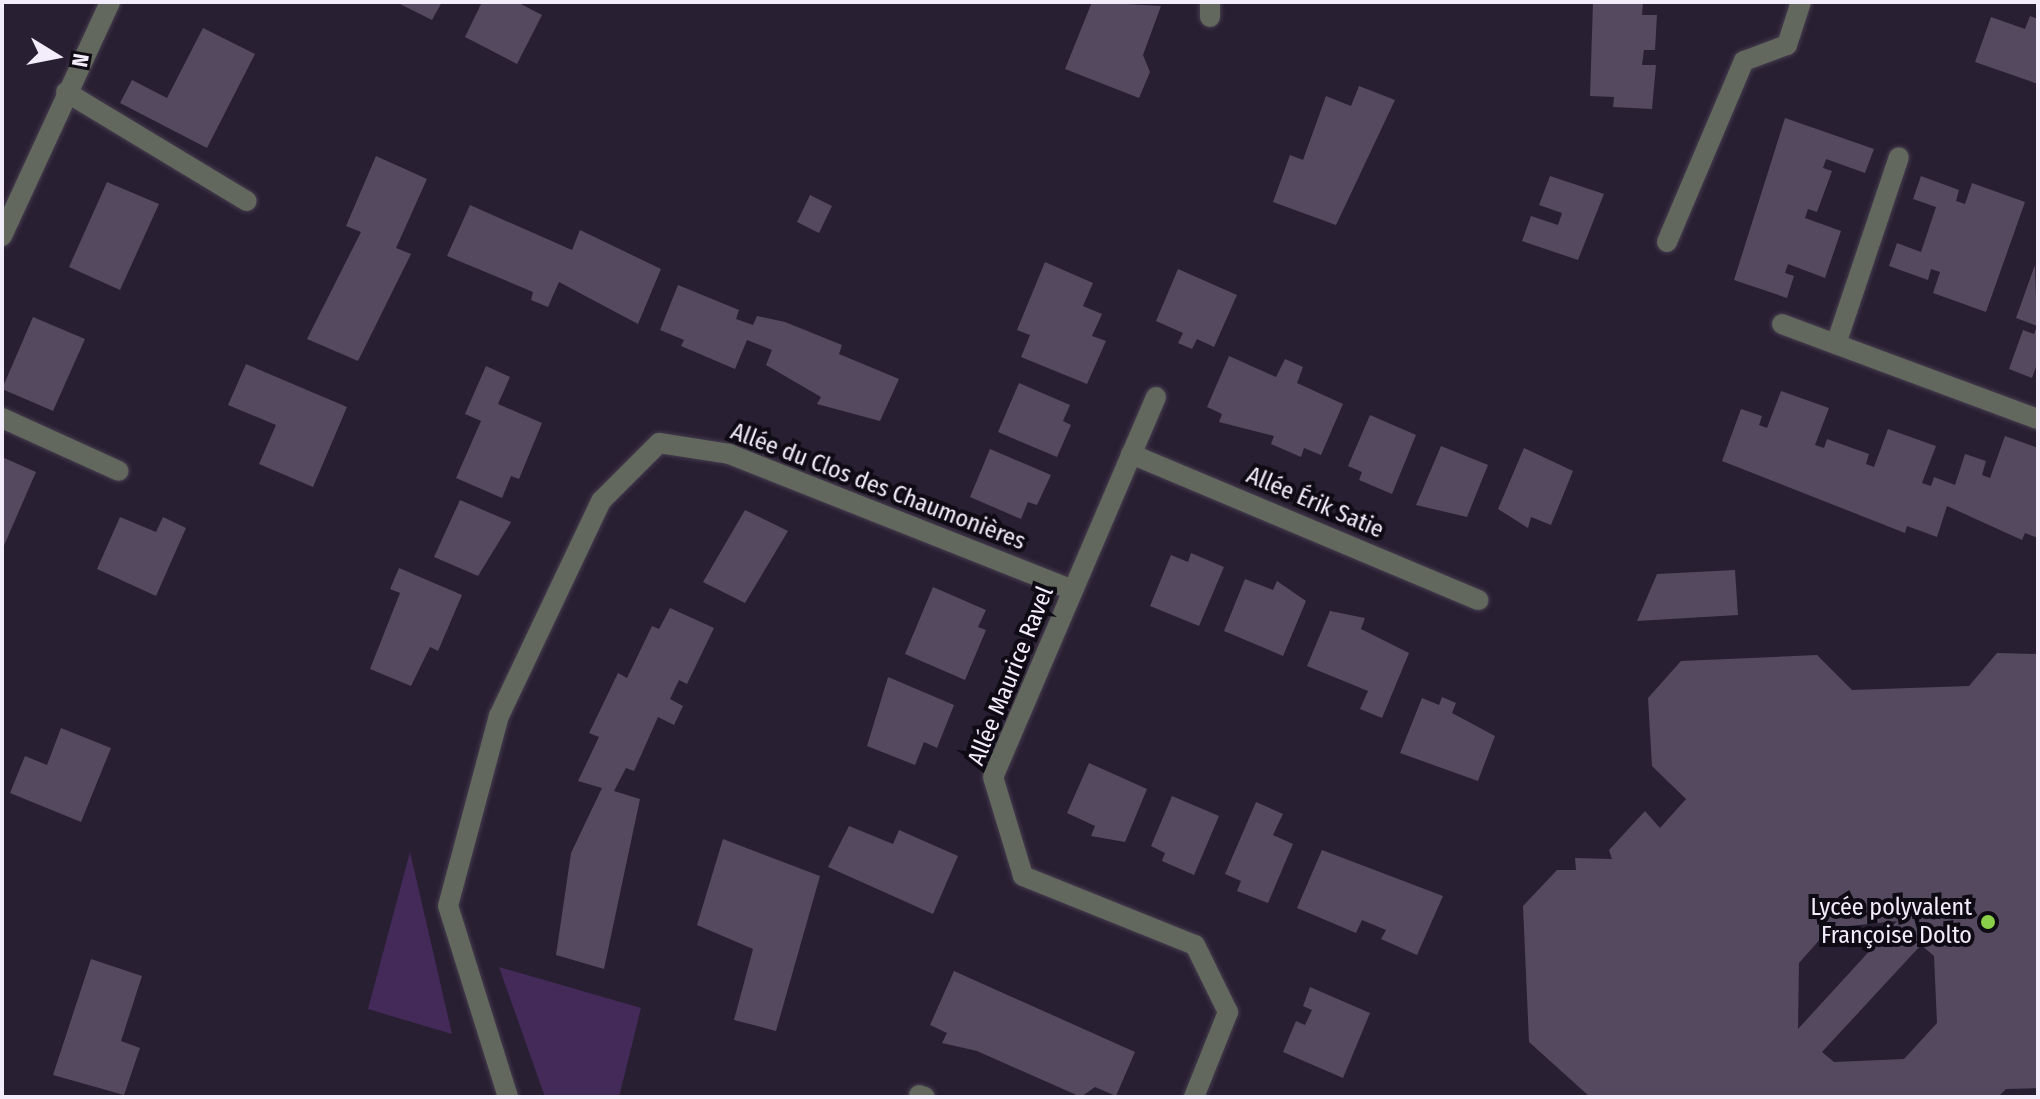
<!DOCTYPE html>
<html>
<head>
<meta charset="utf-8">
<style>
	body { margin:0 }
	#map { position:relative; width:2040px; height:1099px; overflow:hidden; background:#291f32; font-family:"Fira Sans Condensed",sans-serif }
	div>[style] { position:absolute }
	.green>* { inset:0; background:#442a59 }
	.building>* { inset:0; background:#54495f }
	.roads { filter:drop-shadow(0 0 2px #453c4e) drop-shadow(0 0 2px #453c4e) }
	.minor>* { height:20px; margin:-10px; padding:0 10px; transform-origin:10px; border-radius:10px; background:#62685e }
	.dots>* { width:22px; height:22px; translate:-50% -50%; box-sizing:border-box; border:4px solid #0f0b14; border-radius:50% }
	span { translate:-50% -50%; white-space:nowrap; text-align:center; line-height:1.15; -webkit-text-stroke:8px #0f0b14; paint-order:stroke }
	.street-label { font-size:24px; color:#f3ecfa }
	.poi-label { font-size:24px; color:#f3ecfa }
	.right { translate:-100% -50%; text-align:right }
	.frame { position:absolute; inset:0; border:4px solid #f3ecfa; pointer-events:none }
	.north { position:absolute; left:16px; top:16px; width:80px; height:80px; -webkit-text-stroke:6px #0f0b14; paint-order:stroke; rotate:100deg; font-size:22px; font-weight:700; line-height:32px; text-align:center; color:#f3ecfa }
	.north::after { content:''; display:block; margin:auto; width:28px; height:36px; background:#f3ecfa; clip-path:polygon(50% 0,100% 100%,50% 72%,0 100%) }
</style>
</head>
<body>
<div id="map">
	<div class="green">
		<div style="clip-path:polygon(410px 852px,452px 1034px,368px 1009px)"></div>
		<div style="clip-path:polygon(499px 967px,641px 1008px,619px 1097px,545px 1097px)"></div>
	</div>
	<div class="building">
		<div style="clip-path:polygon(396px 2px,442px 2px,432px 20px)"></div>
		<div style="clip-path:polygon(482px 2px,517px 2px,542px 15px,517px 64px,465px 37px)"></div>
		<div style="clip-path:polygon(1092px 2px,1161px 6px,1143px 55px,1150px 72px,1139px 98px,1065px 69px)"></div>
		<div style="clip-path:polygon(1593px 2px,1643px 2px,1642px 15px,1657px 15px,1655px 50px,1644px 50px,1642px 65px,1656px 65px,1652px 109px,1613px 107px,1614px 97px,1590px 96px)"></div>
		<div style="clip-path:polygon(2030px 16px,2038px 19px,2038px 84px,1975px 62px,1991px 17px,2025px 29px)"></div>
		<div style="clip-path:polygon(203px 28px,255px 54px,207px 148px,120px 103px,132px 80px,167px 98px)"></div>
		<div style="clip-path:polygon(1359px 86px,1395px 100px,1336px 225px,1273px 202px,1290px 155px,1303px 160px,1326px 96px,1351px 106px)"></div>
		<div style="clip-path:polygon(1785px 118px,1874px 149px,1865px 173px,1826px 159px,1823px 168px,1832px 171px,1817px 212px,1808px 209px,1805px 218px,1841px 231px,1825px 278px,1788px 264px,1785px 273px,1794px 276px,1787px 298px,1734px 280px)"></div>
		<div style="clip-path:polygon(376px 156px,427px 179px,396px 248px,411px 254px,358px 361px,307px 339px,361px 232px,346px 226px)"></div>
		<div style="clip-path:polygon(1550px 176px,1604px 194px,1578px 260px,1522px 241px,1531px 216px,1558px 225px,1562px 213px,1539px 205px)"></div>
		<div style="clip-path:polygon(1921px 176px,1959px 190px,1956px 201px,1965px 204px,1972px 183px,2025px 202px,1986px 312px,1933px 293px,1940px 272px,1931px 269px,1928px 280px,1889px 266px,1897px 243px,1921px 252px,1936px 207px,1913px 199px)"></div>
		<div style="clip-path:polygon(107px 182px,159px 204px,120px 290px,69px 267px)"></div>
		<div style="clip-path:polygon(810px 195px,832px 206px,819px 233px,797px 222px)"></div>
		<div style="clip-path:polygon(470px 205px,572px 250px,580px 230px,661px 269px,638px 324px,559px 282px,548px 307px,531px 300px,533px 292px,447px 256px)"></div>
		<div style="clip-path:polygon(1045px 262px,1093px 283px,1083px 306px,1102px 314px,1092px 336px,1106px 341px,1087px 384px,1021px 357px,1030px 335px,1017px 330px)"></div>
		<div style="clip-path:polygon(2035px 265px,2038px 361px,2032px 378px,2009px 369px,2023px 330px,2034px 334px,2037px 326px,2016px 318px)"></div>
		<div style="clip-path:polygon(1178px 269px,1237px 295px,1214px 347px,1197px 339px,1192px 349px,1178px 343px,1183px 333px,1156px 321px)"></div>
		<div style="clip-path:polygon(678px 285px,739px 310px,736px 319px,753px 325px,757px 316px,785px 322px,842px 345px,839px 354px,899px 379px,880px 421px,817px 404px,821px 397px,766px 365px,772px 350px,747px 340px,735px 369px,681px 346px,684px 340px,660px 330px)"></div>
		<div style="clip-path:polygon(33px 317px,85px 339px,53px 411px,2px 389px)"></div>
		<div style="clip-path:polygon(1229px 356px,1276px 377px,1285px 359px,1303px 367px,1297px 383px,1343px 404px,1321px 455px,1304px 448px,1301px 457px,1271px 444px,1274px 436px,1219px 422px,1222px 414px,1207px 407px)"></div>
		<div style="clip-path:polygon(246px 364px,347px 407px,313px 487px,259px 464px,276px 425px,228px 405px)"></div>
		<div style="clip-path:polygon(486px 366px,510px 377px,498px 404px,542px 423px,519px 479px,511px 476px,502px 498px,456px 478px,481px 421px,465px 414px)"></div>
		<div style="clip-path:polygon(1019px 383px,1070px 405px,1063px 421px,1071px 425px,1057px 457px,998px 432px)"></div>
		<div style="clip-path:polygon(1781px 391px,1829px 408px,1815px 445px,1824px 448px,1827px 439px,1869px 454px,1866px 464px,1874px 467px,1888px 429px,1936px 446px,1922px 483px,1931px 486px,1934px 477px,1955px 485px,1965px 454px,1986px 461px,1982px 475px,1990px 478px,2005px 436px,2038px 448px,2038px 538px,2025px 533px,2022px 540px,1947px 506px,1937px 537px,1907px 526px,1905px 533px,1722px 461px,1741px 409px,1762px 416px,1759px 425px,1767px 428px)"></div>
		<div style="clip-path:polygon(1370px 415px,1416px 435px,1392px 494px,1359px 480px,1362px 472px,1348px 466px)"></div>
		<div style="clip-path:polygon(1441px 446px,1488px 465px,1467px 517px,1416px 505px)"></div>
		<div style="clip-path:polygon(1524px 448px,1573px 471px,1551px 525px,1531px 517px,1528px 528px,1498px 509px)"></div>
		<div style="clip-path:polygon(990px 449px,1051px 475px,1037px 505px,1028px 502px,1021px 519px,970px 497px)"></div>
		<div style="clip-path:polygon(2px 457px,36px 472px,2px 550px)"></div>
		<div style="clip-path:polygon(460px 500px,511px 522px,478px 576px,434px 557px)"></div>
		<div style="clip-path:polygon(745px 510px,788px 531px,745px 603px,703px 582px)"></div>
		<div style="clip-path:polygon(120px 517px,156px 532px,163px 517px,186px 528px,156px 596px,97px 569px)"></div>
		<div style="clip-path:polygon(1191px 553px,1224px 567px,1199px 626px,1150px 606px,1171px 555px,1188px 562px)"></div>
		<div style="clip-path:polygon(399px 568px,462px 595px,438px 651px,430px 647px,411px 686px,370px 669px,400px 593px,390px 589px)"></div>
		<div style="clip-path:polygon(1735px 570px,1738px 615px,1637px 621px,1657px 574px)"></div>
		<div style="clip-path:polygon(1245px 579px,1273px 590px,1277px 581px,1306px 601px,1283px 656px,1224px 631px)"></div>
		<div style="clip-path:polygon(933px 587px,986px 610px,978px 627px,986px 630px,965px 680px,905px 654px)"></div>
		<div style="clip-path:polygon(670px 608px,714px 628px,687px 684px,679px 680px,670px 699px,683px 706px,674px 725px,658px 717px,634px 771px,626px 768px,614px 791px,640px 799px,604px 969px,556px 955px,571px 853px,602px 788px,578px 781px,599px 737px,589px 733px,618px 673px,627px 678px,652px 626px,659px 629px)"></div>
		<div style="clip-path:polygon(1330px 611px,1365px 618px,1361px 629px,1409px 653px,1382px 718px,1360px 709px,1368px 691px,1307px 666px)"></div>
		<div style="clip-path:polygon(evenodd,1997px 653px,2038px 654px,2038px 1088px,2006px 1089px,1998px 1097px,1590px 1097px,1529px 1042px,1523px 906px,1557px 870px,1576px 870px,1575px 858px,1612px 859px,1609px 850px,1645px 811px,1660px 828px,1686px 799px,1652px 766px,1648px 698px,1681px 661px,1817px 655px,1852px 690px,1969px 686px,1997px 653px,1897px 921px,1798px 1029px,1799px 963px,1830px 928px,1897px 921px,1997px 653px,1921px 945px,1934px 956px,1937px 1023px,1904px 1059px,1834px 1062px,1822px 1052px,1921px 945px)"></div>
		<div style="clip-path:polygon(888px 677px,954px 705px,937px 748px,924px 742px,915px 765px,867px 746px)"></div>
		<div style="clip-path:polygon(1442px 697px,1456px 703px,1452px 713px,1495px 736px,1478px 781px,1400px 753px,1422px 698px,1439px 705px)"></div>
		<div style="clip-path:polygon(61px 728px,111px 748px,81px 822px,10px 793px,25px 756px,47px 765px)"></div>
		<div style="clip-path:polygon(1089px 763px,1147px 789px,1125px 842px,1091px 836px,1095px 826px,1067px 813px)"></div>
		<div style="clip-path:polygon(1172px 796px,1219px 816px,1194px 875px,1162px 861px,1165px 853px,1151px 846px)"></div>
		<div style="clip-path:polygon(1256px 802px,1283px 814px,1273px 835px,1293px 844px,1268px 903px,1237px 891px,1241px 881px,1225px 874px)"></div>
		<div style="clip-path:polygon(849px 826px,893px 844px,899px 830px,958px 856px,933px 914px,828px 867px)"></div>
		<div style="clip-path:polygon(723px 839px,820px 876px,776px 1031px,734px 1020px,753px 949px,697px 925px)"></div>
		<div style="clip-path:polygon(1322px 850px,1443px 896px,1417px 955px,1381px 939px,1386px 930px,1362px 920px,1356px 933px,1297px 908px)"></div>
		<div style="clip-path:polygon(91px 959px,142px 976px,121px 1041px,140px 1048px,124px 1095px,53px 1075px)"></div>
		<div style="clip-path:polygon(954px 971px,1135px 1052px,1116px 1096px,1095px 1087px,1081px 1097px,977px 1051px,942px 1043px,947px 1033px,930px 1025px)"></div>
		<div style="clip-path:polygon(1310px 987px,1370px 1013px,1343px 1078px,1283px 1052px,1296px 1021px,1305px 1025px,1312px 1010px,1303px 1006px)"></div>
	</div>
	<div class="roads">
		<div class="minor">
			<div style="left:1210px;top:17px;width:15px;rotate:-90deg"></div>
			<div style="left:66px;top:92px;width:211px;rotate:31.1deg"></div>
			<div style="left:2px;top:236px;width:258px;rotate:-65.2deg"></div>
			<div style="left:1667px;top:242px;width:197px;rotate:-67deg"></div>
			<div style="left:1744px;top:61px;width:46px;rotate:-20.4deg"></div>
			<div style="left:1787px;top:45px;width:45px;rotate:-72deg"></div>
			<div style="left:1782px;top:324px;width:273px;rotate:20.4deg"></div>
			<div style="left:1836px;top:344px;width:197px;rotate:-71.4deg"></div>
			<div style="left:1156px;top:397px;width:413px;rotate:113.2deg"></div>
			<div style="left:993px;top:777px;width:103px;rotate:73.1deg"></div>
			<div style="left:1023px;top:876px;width:185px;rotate:21.9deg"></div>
			<div style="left:1195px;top:945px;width:75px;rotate:63.8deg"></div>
			<div style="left:1228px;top:1012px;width:92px;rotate:111.8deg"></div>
			<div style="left:2px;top:418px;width:128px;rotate:24.4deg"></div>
			<div style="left:1131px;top:454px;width:377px;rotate:22.8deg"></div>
			<div style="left:919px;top:1095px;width:6px;rotate:18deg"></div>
			<div style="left:508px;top:1097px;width:200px;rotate:-107.4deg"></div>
			<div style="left:448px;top:906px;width:197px;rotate:-75deg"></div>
			<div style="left:499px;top:716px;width:238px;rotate:-64.6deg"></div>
			<div style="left:601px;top:501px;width:82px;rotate:-45deg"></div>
			<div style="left:659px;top:443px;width:71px;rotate:8.9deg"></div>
			<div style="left:729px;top:454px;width:370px;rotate:21.6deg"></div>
		</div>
	</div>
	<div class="dots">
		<div style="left:1988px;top:922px;background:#89cf48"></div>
	</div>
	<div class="street-label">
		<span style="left:878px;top:487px;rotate:21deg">Allée du Clos des Chaumonières</span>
		<span style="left:1315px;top:503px;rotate:23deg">Allée Érik Satie</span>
		<span style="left:1011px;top:676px;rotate:-68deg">Allée Maurice Ravel</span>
	</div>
	<div class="poi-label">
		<span class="right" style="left:1972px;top:922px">Lycée polyvalent<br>Françoise Dolto</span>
	</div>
	<div class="frame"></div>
	<div class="north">N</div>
</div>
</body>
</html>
